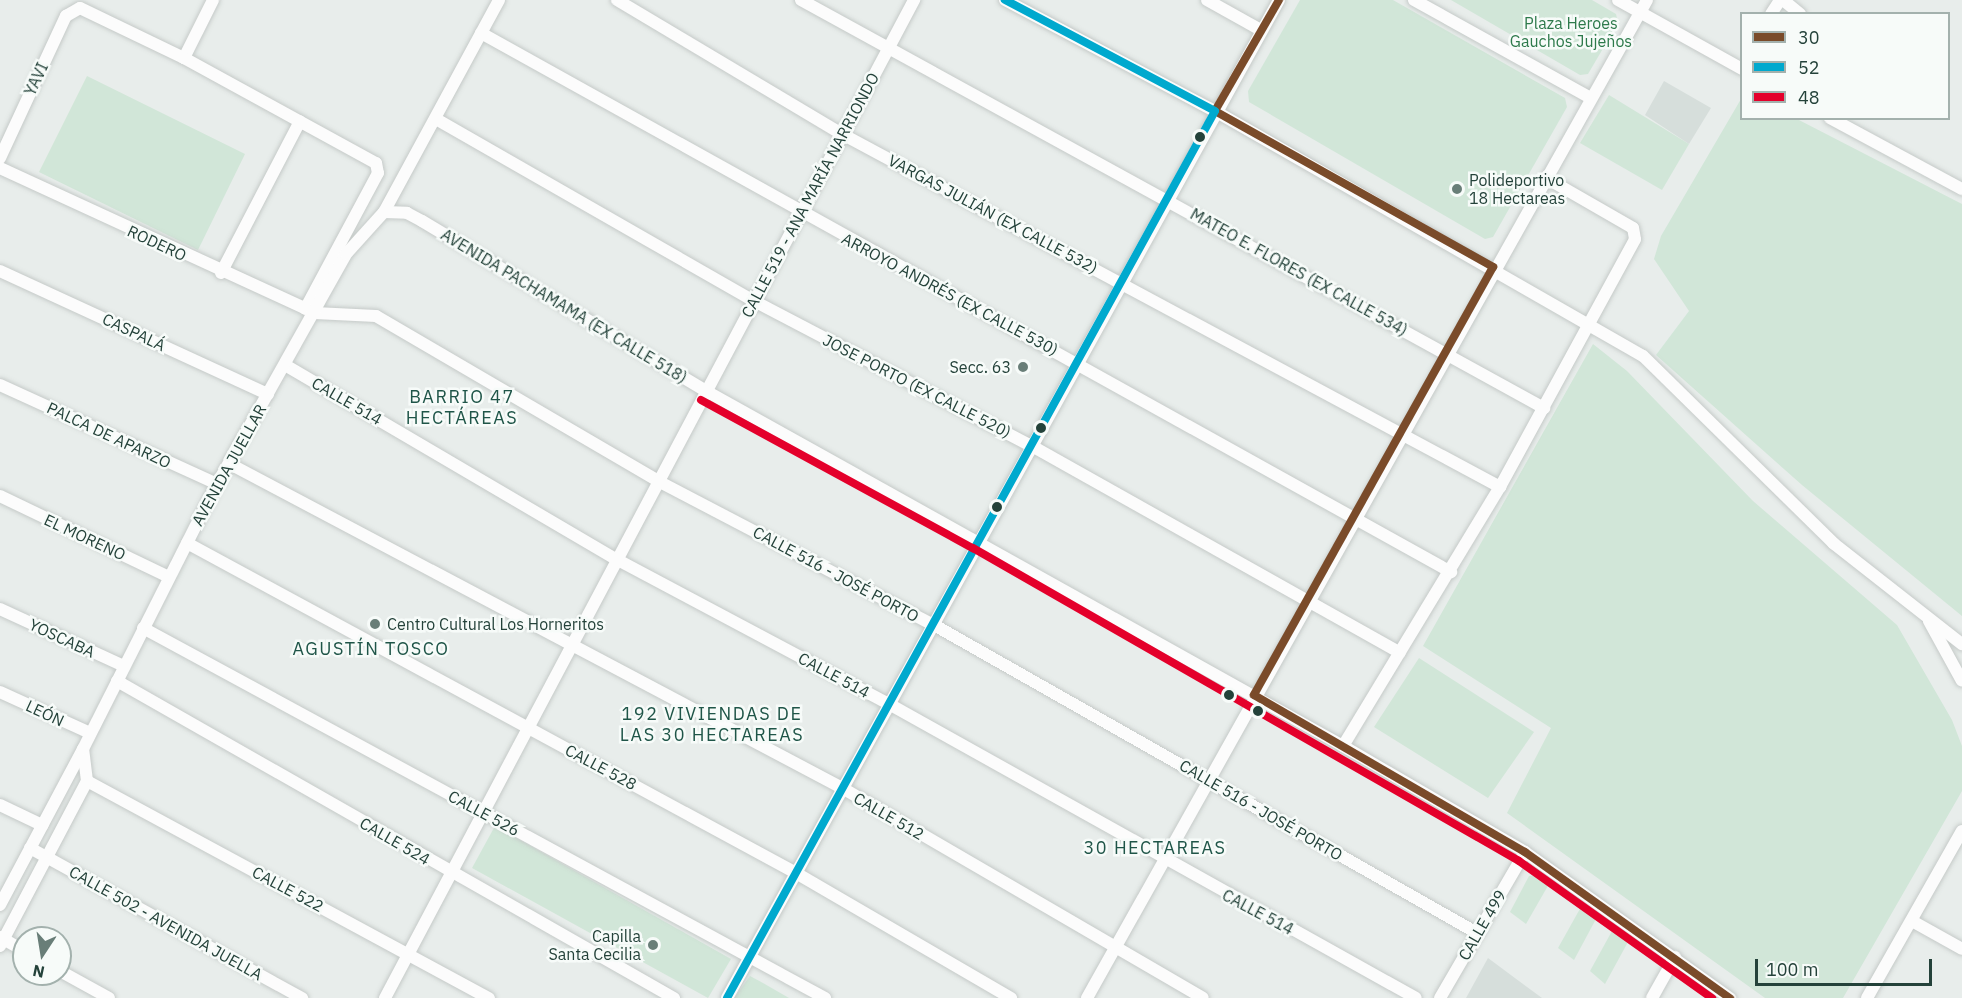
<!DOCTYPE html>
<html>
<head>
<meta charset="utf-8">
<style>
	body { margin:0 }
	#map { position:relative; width:1962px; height:998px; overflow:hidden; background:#e8edeb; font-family:"IBM Plex Sans",sans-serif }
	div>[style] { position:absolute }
	.built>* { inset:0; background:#d6dedb }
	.green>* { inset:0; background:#d1e6d8 }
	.roads { filter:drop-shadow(0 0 2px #c5cac8) drop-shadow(0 0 2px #c5cac8) }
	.minor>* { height:12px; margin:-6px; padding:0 6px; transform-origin:6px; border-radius:6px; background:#fcfcfc }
	.bus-1>* { height:8px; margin:-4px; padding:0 4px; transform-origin:4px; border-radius:4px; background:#7a4b2a }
	.bus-2>* { height:8px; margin:-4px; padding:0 4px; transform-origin:4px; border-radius:4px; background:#00a9ce }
	.bus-3>* { height:8px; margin:-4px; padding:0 4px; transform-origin:4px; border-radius:4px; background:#e4002b }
	.dots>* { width:16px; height:16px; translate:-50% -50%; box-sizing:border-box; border:3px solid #f7fbf9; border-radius:50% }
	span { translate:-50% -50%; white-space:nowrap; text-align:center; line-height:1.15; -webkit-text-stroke:5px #f7fbf9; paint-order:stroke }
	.park-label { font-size:16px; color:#2d7a4b }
	.street-label { font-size:16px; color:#24423a }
	.poi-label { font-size:16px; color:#24423a }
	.left { translate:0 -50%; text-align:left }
	.right { translate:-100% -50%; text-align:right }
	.neighbourhood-label { font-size:18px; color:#1f5548; letter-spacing:1.5px }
	.legend { position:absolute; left:1740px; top:12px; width:210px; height:108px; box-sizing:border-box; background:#f7fbf9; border:2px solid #a3b1ad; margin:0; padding:8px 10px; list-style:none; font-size:18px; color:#24423a }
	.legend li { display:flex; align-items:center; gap:12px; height:30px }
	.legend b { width:30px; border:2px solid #a3b1ad }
	.north { position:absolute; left:12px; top:926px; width:60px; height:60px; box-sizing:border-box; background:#f7fbf9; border:2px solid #a3b1ad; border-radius:50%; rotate:192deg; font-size:16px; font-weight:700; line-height:24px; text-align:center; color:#24423a }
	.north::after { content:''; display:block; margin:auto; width:21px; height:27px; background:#697e78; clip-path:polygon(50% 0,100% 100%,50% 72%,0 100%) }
	.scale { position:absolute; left:1755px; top:959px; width:177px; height:27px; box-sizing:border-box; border:3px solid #24423a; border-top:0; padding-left:8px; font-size:18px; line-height:21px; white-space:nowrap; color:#24423a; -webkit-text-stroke:4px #f7fbf9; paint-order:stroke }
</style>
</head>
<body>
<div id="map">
	<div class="built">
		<div style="clip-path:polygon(1664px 81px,1711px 108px,1689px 144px,1645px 115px)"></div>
		<div style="clip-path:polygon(1488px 958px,1542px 998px,1466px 998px)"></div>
	</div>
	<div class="green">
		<div style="clip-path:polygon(1300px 0,1393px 0,1565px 98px,1567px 107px,1493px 237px,1485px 239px,1249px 102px,1248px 91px)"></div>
		<div style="clip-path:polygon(1451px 0,1592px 0,1616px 14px,1618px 23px,1588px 74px,1580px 75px)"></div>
		<div style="clip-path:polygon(87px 76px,245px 154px,198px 250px,39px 172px)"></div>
		<div style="clip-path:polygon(1609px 95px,1689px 144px,1662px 190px,1580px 143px)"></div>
		<div style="clip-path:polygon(1741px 99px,1742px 118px,1797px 119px,1962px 204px,1962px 616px,1802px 485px,1656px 355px,1689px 311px,1654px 259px,1661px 236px)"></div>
		<div style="clip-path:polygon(1593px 344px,1627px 371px,1753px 501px,1897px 625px,1952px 720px,1962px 746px,1962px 791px,1843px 998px,1765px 998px,1507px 813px,1551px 728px,1423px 646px)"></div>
		<div style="clip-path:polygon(1419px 658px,1534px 732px,1488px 798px,1374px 727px)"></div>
		<div style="clip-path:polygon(495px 826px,731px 959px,708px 998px,472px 868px)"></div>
		<div style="clip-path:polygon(1537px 875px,1549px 884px,1526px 924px,1510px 912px,1529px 876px)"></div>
		<div style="clip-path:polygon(1581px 907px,1596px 919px,1574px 960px,1558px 948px)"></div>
		<div style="clip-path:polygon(1612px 931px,1628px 942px,1605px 984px,1590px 971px)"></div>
		<div style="clip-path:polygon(750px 976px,763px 983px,789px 998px,734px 998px)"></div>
	</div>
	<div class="roads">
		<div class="minor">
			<div style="left:617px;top:0;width:262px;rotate:30.8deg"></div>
			<div style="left:842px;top:134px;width:747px;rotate:28.21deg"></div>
			<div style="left:801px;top:0;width:848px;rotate:28.77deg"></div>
			<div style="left:1005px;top:0;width:238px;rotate:27.9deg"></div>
			<div style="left:1215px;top:111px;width:493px;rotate:29.8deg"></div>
			<div style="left:1643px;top:356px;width:267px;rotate:44.5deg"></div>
			<div style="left:1833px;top:543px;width:164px;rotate:38.1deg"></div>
			<div style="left:1207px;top:0;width:62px;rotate:29.1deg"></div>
			<div style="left:1414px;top:0;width:202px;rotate:29deg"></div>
			<div style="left:1618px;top:0;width:142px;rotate:29.1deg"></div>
			<div style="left:1783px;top:0;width:22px;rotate:39deg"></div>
			<div style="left:1771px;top:14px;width:17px;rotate:-57deg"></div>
			<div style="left:481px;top:33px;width:1110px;rotate:29.06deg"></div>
			<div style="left:184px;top:58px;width:65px;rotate:-63.4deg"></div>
			<div style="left:1830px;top:118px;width:150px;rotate:28.3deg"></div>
			<div style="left:436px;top:119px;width:366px;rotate:29.8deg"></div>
			<div style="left:754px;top:301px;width:311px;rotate:27.6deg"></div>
			<div style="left:1030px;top:445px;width:424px;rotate:29.3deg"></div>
			<div style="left:0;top:158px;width:157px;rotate:-65.1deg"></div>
			<div style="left:66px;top:16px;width:16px;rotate:-30deg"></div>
			<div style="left:80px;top:8px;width:115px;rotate:25.7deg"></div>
			<div style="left:184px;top:58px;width:219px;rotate:28.7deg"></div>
			<div style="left:376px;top:163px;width:10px;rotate:79deg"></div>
			<div style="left:378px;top:173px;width:154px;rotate:118.2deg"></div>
			<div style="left:0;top:168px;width:347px;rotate:24.7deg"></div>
			<div style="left:315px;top:313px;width:61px;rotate:2.8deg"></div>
			<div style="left:376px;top:316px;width:327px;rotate:30.3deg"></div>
			<div style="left:658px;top:481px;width:311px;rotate:27.6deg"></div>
			<div style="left:934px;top:625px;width:624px;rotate:29.56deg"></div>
			<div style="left:384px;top:212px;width:23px;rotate:2deg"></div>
			<div style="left:407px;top:213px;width:17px;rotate:28deg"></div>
			<div style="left:422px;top:221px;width:331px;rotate:30.9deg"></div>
			<div style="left:706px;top:391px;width:729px;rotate:29.13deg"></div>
			<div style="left:1343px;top:746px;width:211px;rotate:30.2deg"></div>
			<div style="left:1525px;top:852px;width:252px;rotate:35.5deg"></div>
			<div style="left:0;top:271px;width:295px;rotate:24.7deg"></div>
			<div style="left:221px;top:273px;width:171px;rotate:-62.5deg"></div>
			<div style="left:285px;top:365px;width:384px;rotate:30.4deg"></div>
			<div style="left:616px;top:559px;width:309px;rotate:28deg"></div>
			<div style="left:889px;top:704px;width:603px;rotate:29.16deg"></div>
			<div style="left:0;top:385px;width:239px;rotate:24.5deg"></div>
			<div style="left:230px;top:464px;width:695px;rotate:27.89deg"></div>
			<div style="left:844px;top:789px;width:415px;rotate:30.2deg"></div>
			<div style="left:0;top:496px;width:187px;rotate:25.6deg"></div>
			<div style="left:187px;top:543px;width:693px;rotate:28.45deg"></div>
			<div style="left:796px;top:873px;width:249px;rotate:30.2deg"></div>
			<div style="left:0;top:609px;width:136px;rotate:24.7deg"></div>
			<div style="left:1929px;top:621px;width:68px;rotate:61.2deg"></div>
			<div style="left:143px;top:628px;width:776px;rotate:28.48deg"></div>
			<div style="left:117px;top:681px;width:641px;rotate:29.65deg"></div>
			<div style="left:0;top:692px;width:99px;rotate:24.5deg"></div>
			<div style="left:1343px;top:746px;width:303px;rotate:-58.8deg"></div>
			<div style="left:1500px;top:487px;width:282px;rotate:-61.4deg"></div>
			<div style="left:1635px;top:239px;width:11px;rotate:-100deg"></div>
			<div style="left:1633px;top:228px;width:100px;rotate:-150.1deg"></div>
			<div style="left:87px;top:781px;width:457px;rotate:28.4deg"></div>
			<div style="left:0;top:805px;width:47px;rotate:25.5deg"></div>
			<div style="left:30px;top:848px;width:311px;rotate:28.9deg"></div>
			<div style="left:0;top:905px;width:177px;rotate:-62deg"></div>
			<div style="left:1912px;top:921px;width:57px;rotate:29.2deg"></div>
			<div style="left:0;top:937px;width:28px;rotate:30deg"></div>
			<div style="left:0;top:946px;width:187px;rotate:-62.2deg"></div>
			<div style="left:87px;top:781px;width:32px;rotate:-97deg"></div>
			<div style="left:83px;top:749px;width:297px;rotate:-63.2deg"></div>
			<div style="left:217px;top:484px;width:264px;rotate:-60.7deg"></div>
			<div style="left:346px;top:254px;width:57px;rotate:-47.9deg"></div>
			<div style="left:384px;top:212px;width:241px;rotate:-61.5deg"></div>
			<div style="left:60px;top:971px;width:56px;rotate:28.9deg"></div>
			<div style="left:385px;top:998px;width:1130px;rotate:-62.07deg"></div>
			<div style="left:727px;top:998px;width:1140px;rotate:-61.05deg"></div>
			<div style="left:1087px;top:998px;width:1144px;rotate:-60.7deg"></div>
			<div style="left:1440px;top:998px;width:169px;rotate:-59.8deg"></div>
			<div style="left:1652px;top:998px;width:47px;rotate:-60.7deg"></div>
			<div style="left:1867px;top:998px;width:192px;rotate:-60.4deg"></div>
		</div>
	</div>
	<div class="bus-1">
		<div style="left:1279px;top:0;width:128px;rotate:120deg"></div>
		<div style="left:1215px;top:111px;width:319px;rotate:29.3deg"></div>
		<div style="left:1493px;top:267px;width:490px;rotate:119.2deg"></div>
		<div style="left:1254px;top:695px;width:313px;rotate:30.1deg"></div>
		<div style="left:1525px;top:852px;width:252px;rotate:35.5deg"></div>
	</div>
	<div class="bus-2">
		<div style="left:727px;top:998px;width:1012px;rotate:-61.18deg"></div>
		<div style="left:1215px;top:111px;width:238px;rotate:-152.1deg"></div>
	</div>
	<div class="bus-3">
		<div style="left:701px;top:400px;width:310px;rotate:28.6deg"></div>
		<div style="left:973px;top:548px;width:629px;rotate:29.82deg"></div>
		<div style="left:1519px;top:861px;width:237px;rotate:35.4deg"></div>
	</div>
	<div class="dots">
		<div style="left:1200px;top:137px;background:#24423a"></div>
		<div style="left:1457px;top:189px;background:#697e78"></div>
		<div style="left:1023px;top:367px;background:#697e78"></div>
		<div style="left:1041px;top:428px;background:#24423a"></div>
		<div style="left:997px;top:507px;background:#24423a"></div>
		<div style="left:375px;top:624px;background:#697e78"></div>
		<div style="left:1229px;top:695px;background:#24423a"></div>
		<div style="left:1258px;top:711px;background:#24423a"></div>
		<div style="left:653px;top:945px;background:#697e78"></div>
	</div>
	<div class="park-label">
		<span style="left:1571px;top:32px">Plaza Heroes<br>Gauchos Jujeños</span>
	</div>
	<div class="street-label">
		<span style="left:36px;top:79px;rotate:-65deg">YAVI</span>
		<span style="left:810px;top:195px;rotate:-62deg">CALLE 519 - ANA MARÍA NARRIONDO</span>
		<span style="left:993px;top:214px;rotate:28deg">VARGAS JULIÁN (EX CALLE 532)</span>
		<span style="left:157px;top:243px;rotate:25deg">RODERO</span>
		<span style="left:1299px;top:272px;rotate:29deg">MATEO E. FLORES (EX CALLE 534)</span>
		<span style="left:950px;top:294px;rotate:28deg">ARROYO ANDRÉS (EX CALLE 530)</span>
		<span style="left:564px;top:306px;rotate:31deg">AVENIDA PACHAMAMA (EX CALLE 518)</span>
		<span style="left:134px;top:332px;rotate:25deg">CASPALÁ</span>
		<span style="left:917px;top:386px;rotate:27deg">JOSE PORTO (EX CALLE 520)</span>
		<span style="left:347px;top:401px;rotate:30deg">CALLE 514</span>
		<span style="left:109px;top:435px;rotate:25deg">PALCA DE APARZO</span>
		<span style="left:229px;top:465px;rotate:-61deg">AVENIDA JUELLAR</span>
		<span style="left:85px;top:537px;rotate:25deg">EL MORENO</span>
		<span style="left:836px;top:574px;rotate:28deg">CALLE 516 - JOSÉ PORTO</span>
		<span style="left:62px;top:638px;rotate:25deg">YOSCABA</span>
		<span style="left:834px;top:675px;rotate:28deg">CALLE 514</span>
		<span style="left:45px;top:713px;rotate:25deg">LEÓN</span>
		<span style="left:601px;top:767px;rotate:28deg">CALLE 528</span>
		<span style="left:1261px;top:810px;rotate:30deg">CALLE 516 - JOSÉ PORTO</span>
		<span style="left:484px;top:813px;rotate:28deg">CALLE 526</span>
		<span style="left:889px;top:816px;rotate:30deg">CALLE 512</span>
		<span style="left:395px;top:841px;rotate:30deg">CALLE 524</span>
		<span style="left:288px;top:889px;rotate:28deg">CALLE 522</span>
		<span style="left:1258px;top:912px;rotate:28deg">CALLE 514</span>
		<span style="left:166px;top:923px;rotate:29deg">CALLE 502 - AVENIDA JUELLA</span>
		<span style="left:1482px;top:925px;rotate:-60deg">CALLE 499</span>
	</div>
	<div class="poi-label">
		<span class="left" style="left:1469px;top:189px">Polideportivo<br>18 Hectareas</span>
		<span class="right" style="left:1011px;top:367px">Secc. 63</span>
		<span class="left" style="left:387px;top:624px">Centro Cultural Los Horneritos</span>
		<span class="right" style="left:641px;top:945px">Capilla<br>Santa Cecilia</span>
	</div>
	<div class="neighbourhood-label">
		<span style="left:462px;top:408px">BARRIO 47<br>HECTÁREAS</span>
		<span style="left:371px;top:649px">AGUSTÍN TOSCO</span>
		<span style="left:712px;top:725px">192 VIVIENDAS DE<br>LAS 30 HECTAREAS</span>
		<span style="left:1155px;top:848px">30 HECTAREAS</span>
	</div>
	<ul class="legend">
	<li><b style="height:8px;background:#7a4b2a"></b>30</li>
	<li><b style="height:8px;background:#00a9ce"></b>52</li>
	<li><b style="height:8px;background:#e4002b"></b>48</li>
	</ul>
	<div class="north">N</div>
	<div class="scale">100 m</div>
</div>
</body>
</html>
